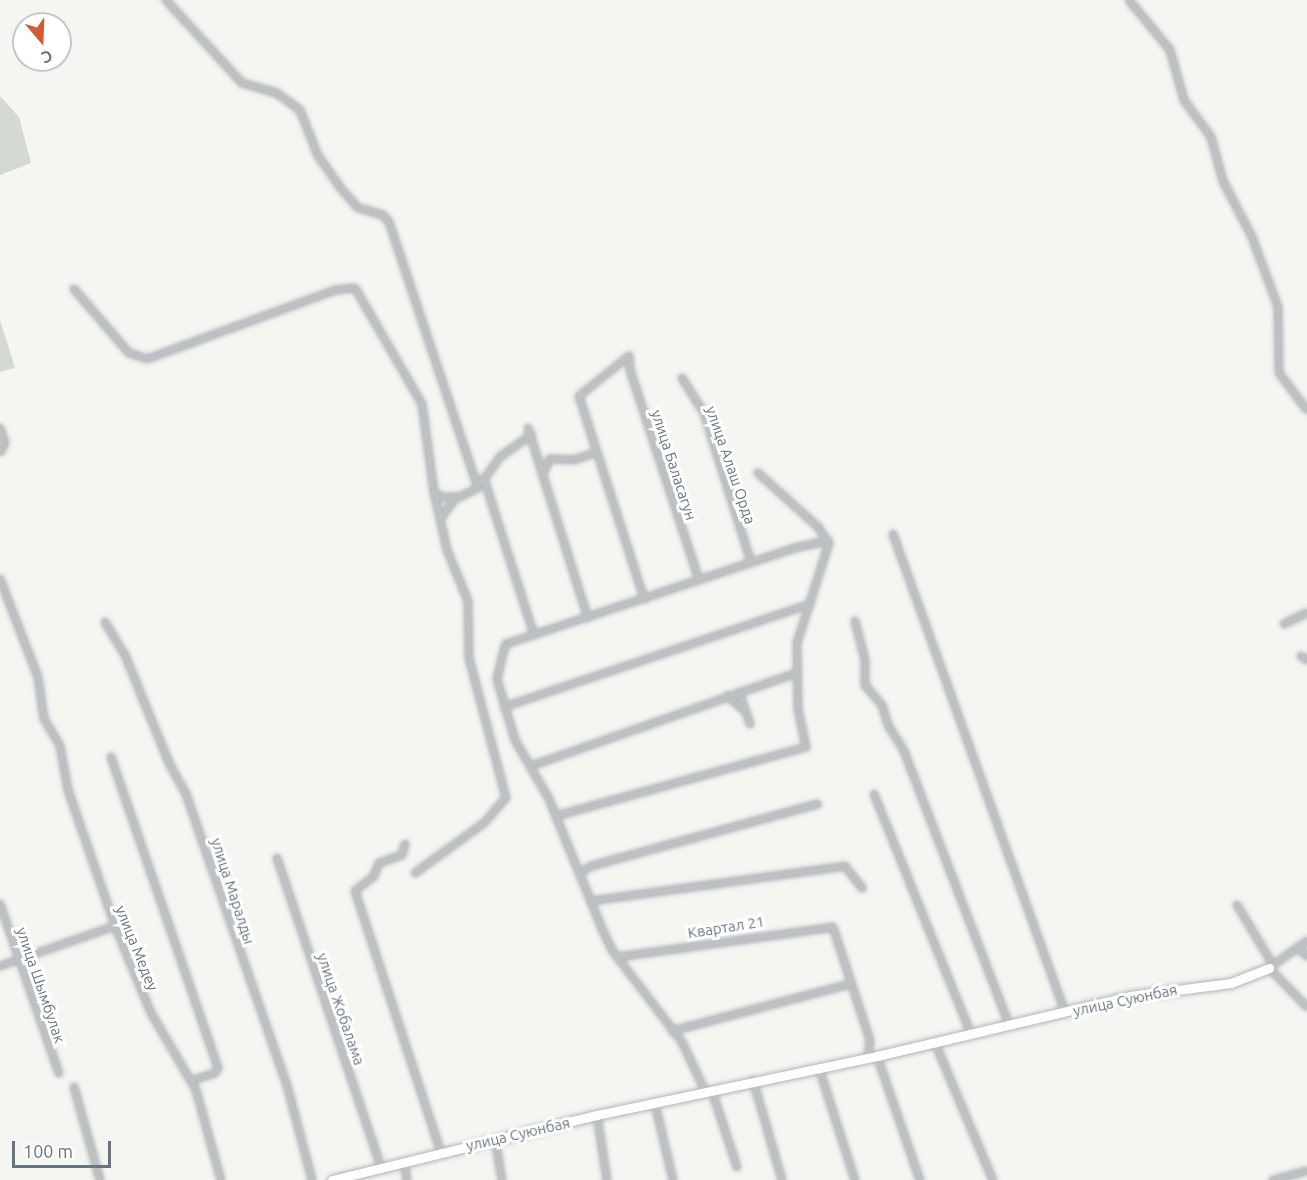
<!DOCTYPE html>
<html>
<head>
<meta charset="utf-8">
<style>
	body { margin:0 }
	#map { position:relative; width:1307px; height:1180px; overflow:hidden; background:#f5f5f2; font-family:Ubuntu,sans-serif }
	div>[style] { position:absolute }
	.green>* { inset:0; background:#d4dad2 }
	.roads { filter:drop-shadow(0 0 2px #b2b6ba) drop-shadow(0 0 2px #b2b6ba) }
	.street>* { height:6px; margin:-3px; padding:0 3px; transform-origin:3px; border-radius:3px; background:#bdc1c4 }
	.secondary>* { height:9px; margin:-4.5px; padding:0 4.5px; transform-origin:4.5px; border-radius:4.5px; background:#fff }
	span { translate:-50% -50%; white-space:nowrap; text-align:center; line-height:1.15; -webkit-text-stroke:6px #fff; paint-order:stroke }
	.street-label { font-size:15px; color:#677580 }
	.north { position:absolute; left:12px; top:12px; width:60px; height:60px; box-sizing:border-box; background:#fff; border:2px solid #c2c8cc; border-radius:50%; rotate:161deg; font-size:16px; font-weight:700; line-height:24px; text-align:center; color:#677580 }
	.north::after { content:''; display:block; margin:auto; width:21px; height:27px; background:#d25b35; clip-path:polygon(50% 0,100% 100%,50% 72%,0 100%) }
	.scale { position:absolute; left:12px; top:1141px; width:99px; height:27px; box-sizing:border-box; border:3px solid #677580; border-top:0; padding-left:8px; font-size:18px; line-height:21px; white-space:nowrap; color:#677580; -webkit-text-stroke:4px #fff; paint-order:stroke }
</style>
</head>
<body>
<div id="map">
	<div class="green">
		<div style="clip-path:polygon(0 96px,19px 117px,31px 163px,0 175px)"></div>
		<div style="clip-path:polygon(0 320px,15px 368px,0 372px)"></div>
	</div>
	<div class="roads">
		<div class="street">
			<div style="left:1129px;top:0;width:65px;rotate:50.6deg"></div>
			<div style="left:1170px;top:50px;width:52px;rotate:74.4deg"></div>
			<div style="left:1184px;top:100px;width:46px;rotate:53.9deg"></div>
			<div style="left:1211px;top:137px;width:46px;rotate:74.7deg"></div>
			<div style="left:1223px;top:181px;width:63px;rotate:62.6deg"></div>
			<div style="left:1252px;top:237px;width:75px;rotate:69.6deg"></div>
			<div style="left:1278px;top:307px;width:66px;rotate:89.1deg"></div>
			<div style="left:1279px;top:373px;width:46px;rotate:52.9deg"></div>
			<div style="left:74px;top:289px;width:84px;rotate:49.3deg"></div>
			<div style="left:129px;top:353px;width:19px;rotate:18deg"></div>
			<div style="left:147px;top:359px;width:201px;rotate:-20.1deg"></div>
			<div style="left:336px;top:290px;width:19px;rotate:-6deg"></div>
			<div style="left:355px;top:288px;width:134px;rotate:60deg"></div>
			<div style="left:422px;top:404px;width:89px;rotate:82.2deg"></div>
			<div style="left:434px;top:492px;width:9px;rotate:36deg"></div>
			<div style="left:441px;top:497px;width:19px"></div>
			<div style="left:460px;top:497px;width:20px;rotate:-27deg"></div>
			<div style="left:478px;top:488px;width:280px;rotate:-108.5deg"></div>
			<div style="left:389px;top:222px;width:9px;rotate:-131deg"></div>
			<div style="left:383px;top:215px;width:26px;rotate:-164deg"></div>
			<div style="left:358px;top:208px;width:28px;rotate:-131deg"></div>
			<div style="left:340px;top:187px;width:38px;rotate:-125deg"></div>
			<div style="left:318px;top:156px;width:49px;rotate:-111.4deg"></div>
			<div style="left:300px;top:110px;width:29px;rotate:-144deg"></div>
			<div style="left:277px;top:93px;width:36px;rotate:-164deg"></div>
			<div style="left:242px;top:83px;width:113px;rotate:-132.5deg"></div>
			<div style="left:629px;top:356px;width:64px;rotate:141.3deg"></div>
			<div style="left:579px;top:396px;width:213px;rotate:72.2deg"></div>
			<div style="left:629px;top:356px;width:14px;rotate:86deg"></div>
			<div style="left:630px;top:370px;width:221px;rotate:71.8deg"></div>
			<div style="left:682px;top:378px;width:41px;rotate:57.8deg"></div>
			<div style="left:704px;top:413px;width:156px;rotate:72.5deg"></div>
			<div style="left:0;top:428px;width:16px;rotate:72deg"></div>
			<div style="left:5px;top:443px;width:10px;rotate:119deg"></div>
			<div style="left:528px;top:428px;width:199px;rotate:72.5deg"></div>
			<div style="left:543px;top:473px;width:16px;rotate:-63deg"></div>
			<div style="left:550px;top:459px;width:24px;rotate:2deg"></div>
			<div style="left:574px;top:460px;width:24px;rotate:-19deg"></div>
			<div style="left:484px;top:479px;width:164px;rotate:72.2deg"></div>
			<div style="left:482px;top:482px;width:32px;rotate:-54deg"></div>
			<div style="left:501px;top:456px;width:37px;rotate:-35deg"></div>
			<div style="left:441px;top:518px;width:26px;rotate:-54deg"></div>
			<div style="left:893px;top:534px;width:508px;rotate:70.21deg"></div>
			<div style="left:0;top:579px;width:105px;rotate:68.8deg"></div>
			<div style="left:38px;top:677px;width:42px;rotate:81.9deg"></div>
			<div style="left:44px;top:719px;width:31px;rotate:59deg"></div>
			<div style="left:60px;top:746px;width:45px;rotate:79.7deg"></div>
			<div style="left:68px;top:790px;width:144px;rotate:70.9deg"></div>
			<div style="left:115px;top:926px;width:94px;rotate:67.5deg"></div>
			<div style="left:151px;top:1013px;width:89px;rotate:59.7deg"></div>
			<div style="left:196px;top:1090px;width:93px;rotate:74.5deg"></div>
			<div style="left:855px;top:621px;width:40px;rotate:75.6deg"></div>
			<div style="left:865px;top:660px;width:25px;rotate:90deg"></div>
			<div style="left:865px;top:685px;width:26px;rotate:50deg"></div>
			<div style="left:882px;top:705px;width:21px;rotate:73deg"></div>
			<div style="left:888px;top:725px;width:31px;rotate:58deg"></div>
			<div style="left:904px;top:751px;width:293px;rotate:69deg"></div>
			<div style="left:105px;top:622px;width:39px;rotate:59deg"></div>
			<div style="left:125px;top:655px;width:119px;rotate:67.8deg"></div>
			<div style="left:170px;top:765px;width:33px;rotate:61deg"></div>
			<div style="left:186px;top:794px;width:312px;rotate:70.9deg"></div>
			<div style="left:288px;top:1089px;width:94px;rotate:75.2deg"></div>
			<div style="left:1284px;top:624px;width:25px;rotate:-26deg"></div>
			<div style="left:1301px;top:656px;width:7px;rotate:34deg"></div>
			<div style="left:739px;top:692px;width:34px;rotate:71deg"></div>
			<div style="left:727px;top:696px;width:23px;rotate:40deg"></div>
			<div style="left:504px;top:707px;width:323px;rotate:-18.6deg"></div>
			<div style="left:111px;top:757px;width:329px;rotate:71deg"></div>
			<div style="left:218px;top:1068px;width:6px;rotate:121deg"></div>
			<div style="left:215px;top:1073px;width:25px;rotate:162deg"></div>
			<div style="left:531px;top:766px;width:281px;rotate:-19.3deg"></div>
			<div style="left:874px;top:794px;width:259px;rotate:68deg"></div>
			<div style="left:556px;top:816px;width:259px;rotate:-15.4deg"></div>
			<div style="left:806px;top:747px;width:39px;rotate:-102deg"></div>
			<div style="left:798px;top:709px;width:66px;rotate:-90.9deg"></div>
			<div style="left:797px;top:643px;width:105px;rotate:-72.3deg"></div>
			<div style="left:829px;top:543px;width:19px;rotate:-125deg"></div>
			<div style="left:818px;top:527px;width:81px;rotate:-138deg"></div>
			<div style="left:405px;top:844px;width:11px;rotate:105deg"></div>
			<div style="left:402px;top:855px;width:24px;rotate:161deg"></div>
			<div style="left:379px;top:863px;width:14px;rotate:111deg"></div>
			<div style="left:374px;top:876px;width:24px;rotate:142deg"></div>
			<div style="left:355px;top:891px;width:275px;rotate:71.8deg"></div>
			<div style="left:277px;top:858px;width:326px;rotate:71.4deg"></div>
			<div style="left:415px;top:873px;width:85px;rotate:-35.9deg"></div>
			<div style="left:484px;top:823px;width:33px;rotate:-49deg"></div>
			<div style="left:506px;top:798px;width:145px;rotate:-104.8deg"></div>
			<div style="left:469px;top:658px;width:57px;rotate:-91deg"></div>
			<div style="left:468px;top:601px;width:55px;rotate:-112.4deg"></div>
			<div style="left:447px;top:550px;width:59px;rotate:-102.6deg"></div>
			<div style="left:580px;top:873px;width:13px;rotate:-32deg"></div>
			<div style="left:591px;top:866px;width:235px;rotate:-15.3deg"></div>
			<div style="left:591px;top:901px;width:256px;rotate:-7.8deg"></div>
			<div style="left:845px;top:866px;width:28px;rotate:52deg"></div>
			<div style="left:0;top:904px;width:179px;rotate:70.8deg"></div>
			<div style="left:1237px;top:905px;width:70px;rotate:59deg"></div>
			<div style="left:1307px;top:941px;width:47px;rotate:144.6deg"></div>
			<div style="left:1269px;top:968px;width:54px;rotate:45.7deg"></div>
			<div style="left:1299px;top:949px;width:11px;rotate:41deg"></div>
			<div style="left:618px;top:957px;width:217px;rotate:-7.9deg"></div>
			<div style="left:833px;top:927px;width:119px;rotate:71.9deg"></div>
			<div style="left:870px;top:1040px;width:17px;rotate:97deg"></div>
			<div style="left:0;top:966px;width:122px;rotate:-19.2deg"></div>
			<div style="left:672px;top:1031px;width:184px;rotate:-14.8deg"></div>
			<div style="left:935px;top:1043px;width:149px;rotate:67.1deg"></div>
			<div style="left:877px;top:1056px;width:131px;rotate:70.9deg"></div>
			<div style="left:819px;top:1068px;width:118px;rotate:72.2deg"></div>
			<div style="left:753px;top:1080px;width:104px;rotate:73.8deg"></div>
			<div style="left:74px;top:1087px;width:97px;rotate:74.4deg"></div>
			<div style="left:712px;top:1091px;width:80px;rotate:71.8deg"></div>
			<div style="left:706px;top:1093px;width:56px;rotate:-115.2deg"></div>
			<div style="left:682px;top:1042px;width:116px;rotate:-127.3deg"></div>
			<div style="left:612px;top:950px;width:26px;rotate:-115deg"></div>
			<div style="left:601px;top:926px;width:137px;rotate:-112.3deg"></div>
			<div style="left:549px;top:799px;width:68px;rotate:-120deg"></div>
			<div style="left:515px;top:740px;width:64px;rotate:-106.4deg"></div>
			<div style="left:497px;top:679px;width:23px;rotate:-77deg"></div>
			<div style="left:502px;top:657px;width:14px;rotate:-73deg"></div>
			<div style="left:506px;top:644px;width:304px;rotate:-18.4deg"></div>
			<div style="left:794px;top:548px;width:35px;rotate:-12deg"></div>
			<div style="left:655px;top:1104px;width:78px;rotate:76.7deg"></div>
			<div style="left:597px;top:1115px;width:66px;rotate:81.3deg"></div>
			<div style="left:495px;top:1139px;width:42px;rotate:80.3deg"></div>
			<div style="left:404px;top:1161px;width:19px;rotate:81deg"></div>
			<div style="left:1273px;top:1180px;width:35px;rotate:-15deg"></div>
		</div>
		<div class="secondary">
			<div style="left:332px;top:1180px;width:273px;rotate:-13.8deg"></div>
			<div style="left:597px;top:1115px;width:286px;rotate:-11.9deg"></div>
			<div style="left:877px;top:1056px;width:260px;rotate:-13.3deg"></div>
			<div style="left:1130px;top:996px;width:102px;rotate:-7.3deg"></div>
			<div style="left:1231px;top:983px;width:41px;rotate:-21.5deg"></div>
		</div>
	</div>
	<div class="street-label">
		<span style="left:674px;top:465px;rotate:72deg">улица Баласагун</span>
		<span style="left:731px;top:465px;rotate:71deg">улица Алаш Орда</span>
		<span style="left:233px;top:891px;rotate:72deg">улица Маралды</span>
		<span style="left:726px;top:927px;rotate:-9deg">Квартал 21</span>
		<span style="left:137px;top:948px;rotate:68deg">улица Медеу</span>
		<span style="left:41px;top:985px;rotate:71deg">улица Шымбулак</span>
		<span style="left:1125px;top:1000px;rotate:-12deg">улица Суюнбая</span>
		<span style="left:341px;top:1009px;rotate:71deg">улица Жобалама</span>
		<span style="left:518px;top:1134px;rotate:-13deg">улица Суюнбая</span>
	</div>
	<div class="north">С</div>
	<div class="scale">100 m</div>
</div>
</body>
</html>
